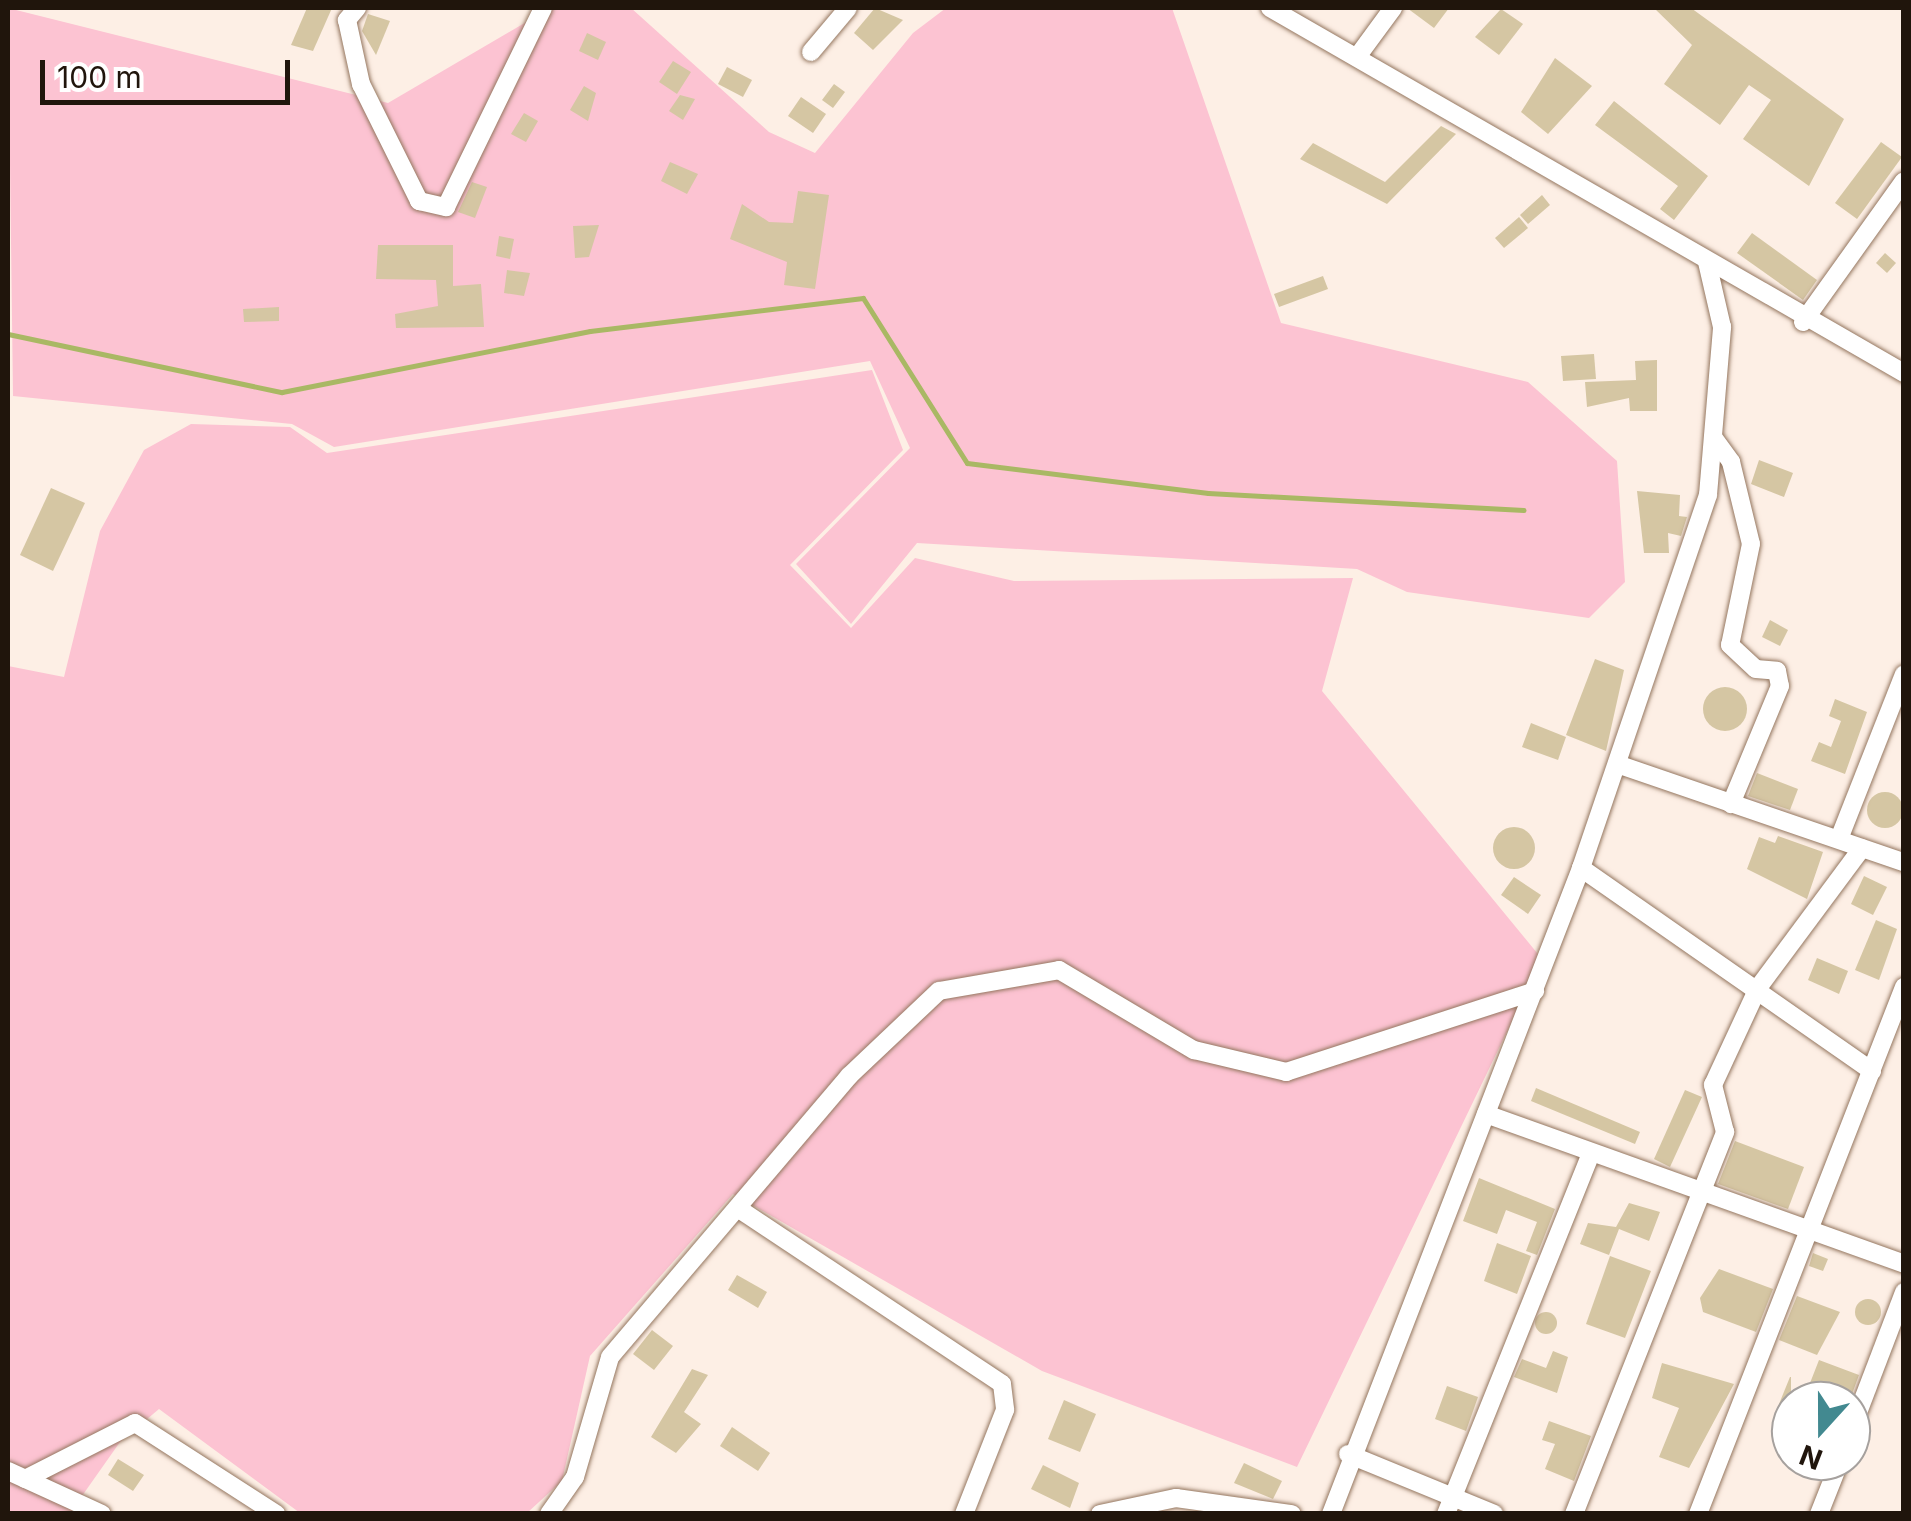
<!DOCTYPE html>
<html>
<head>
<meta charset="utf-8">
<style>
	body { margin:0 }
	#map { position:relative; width:1911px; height:1521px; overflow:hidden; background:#fdefe5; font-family:Inter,sans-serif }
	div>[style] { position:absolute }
	.green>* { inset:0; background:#fcc3d2 }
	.stream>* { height:5px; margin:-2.5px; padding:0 2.5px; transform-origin:2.5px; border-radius:2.5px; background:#a9b864 }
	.building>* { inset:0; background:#d5c6a3 }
	.round { border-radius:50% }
	.roads { filter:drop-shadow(0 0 2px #94765f) drop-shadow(0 0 2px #94765f) }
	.street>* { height:18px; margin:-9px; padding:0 9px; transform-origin:9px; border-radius:9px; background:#fff }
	span { translate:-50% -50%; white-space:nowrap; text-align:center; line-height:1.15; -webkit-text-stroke:10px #fff; paint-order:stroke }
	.frame { position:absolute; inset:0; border:10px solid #20150c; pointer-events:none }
	.north { position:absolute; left:1771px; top:1381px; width:100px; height:100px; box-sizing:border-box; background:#fff; border:2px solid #a6a19e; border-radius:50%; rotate:201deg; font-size:28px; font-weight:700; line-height:40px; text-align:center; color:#20150c }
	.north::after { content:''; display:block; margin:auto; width:35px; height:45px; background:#428990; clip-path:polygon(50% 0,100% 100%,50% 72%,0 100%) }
	.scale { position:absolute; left:40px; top:60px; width:250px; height:45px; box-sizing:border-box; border:5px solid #20150c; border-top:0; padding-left:12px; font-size:30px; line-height:35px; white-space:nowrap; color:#20150c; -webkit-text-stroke:8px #fff; paint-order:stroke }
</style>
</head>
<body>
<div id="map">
	<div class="green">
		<div style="clip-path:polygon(8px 8px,388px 103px,550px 8px,631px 8px,769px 132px,815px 153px,913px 33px,946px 8px,1172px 8px,1281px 323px,1528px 382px,1617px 461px,1625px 582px,1589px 618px,1407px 592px,1357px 569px,917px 543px,851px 624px,796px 564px,910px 448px,870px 361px,334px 447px,292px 424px,13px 396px)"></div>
		<div style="clip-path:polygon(872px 370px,903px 450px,790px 565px,851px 628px,915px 558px,1014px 581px,1353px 578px,1322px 691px,1542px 959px,1297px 1467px,1042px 1371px,733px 1194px,590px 1356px,562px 1481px,527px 1513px,300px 1513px,159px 1409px,120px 1442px,70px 1513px,8px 1513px,8px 666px,64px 677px,100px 531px,144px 450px,191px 424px,290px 427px,327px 453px)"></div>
	</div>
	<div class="stream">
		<div style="left:8px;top:334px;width:280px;rotate:12deg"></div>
		<div style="left:282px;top:392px;width:314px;rotate:-11.2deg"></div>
		<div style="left:590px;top:331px;width:275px;rotate:-6.9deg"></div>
		<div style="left:863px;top:298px;width:195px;rotate:57.8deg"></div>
		<div style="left:967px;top:463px;width:243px;rotate:7.1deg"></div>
		<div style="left:1208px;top:493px;width:316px;rotate:3.1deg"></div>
	</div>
	<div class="building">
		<div style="clip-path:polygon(307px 8px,332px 8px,313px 51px,291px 45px)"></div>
		<div style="clip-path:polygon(875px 8px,903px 20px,873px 50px,854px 33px)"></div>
		<div style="clip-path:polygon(1407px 8px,1449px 8px,1434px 28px)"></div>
		<div style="clip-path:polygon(1654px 8px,1691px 8px,1844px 119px,1809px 186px,1743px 139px,1771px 100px,1749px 85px,1720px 125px,1664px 84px,1692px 45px)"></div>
		<div style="clip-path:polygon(1501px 9px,1523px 24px,1499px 55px,1475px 37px)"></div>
		<div style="clip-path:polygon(368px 14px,390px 21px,376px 55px,362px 31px)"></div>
		<div style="clip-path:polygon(587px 33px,606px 42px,598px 60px,579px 51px)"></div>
		<div style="clip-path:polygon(1555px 58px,1592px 86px,1548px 134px,1521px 112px)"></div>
		<div style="clip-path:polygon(673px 61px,691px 72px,677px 94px,659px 82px)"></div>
		<div style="clip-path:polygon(727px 67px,752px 80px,743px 97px,718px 84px)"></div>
		<div style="clip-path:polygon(834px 84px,845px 92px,833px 108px,822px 100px)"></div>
		<div style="clip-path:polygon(584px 86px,596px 93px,588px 121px,570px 110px)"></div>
		<div style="clip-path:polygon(680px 95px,695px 99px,683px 120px,669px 111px)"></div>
		<div style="clip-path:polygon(801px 97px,826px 114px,813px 133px,788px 116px)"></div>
		<div style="clip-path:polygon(1614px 101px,1708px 176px,1674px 220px,1660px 209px,1678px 186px,1595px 125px)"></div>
		<div style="clip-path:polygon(524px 113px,538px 121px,526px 142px,511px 134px)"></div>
		<div style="clip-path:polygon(1441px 126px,1456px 134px,1387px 204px,1300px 159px,1313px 143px,1385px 182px)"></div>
		<div style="clip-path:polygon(1881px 142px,1902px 157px,1857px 219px,1835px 203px)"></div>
		<div style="clip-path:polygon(670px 162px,698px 174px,687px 194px,661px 181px)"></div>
		<div style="clip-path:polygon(472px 182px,487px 187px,475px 218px,458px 212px)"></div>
		<div style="clip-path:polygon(798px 191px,829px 195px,815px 289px,784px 285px,787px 262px,730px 239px,742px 204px,769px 222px,793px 223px)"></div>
		<div style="clip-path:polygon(1542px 195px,1550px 205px,1528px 224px,1520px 215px)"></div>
		<div style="clip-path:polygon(1519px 217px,1528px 228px,1504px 248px,1495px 238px)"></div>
		<div style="clip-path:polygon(599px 225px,589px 257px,575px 258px,573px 226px)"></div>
		<div style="clip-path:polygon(1752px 233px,1817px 280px,1803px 300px,1737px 253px)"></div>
		<div style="clip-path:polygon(499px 236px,514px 239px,510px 259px,496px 256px)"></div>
		<div style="clip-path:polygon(378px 245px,453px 245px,453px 286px,481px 284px,484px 327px,396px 328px,395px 314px,438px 306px,436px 280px,376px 279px)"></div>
		<div style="clip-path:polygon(1885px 253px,1896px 263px,1887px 273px,1876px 263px)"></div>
		<div style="clip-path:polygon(507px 270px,530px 273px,524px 296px,504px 293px)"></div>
		<div style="clip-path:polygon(1323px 276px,1328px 289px,1279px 307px,1274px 294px)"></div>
		<div style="clip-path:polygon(279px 307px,279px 321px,244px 322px,243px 309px)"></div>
		<div style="clip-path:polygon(1594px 354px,1596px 379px,1563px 381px,1561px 356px)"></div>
		<div style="clip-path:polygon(1657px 360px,1657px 411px,1630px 411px,1629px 398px,1587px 407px,1585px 382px,1636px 380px,1635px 361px)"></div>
		<div style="clip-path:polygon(1759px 460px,1793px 473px,1784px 497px,1751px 484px)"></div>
		<div style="clip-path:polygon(51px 488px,85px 503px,53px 571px,20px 555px)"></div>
		<div style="clip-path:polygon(1637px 491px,1680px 495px,1679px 516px,1687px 517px,1681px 536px,1668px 533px,1669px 553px,1644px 553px)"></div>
		<div style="clip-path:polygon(1770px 620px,1788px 630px,1780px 646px,1762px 637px)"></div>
		<div style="clip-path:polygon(1595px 659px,1624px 670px,1606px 751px,1566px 735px)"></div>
		<div class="round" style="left:1703px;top:687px;width:44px;height:44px"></div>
		<div style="clip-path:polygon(1835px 699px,1867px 712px,1845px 774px,1811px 761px,1819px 742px,1831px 747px,1841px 721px,1829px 716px)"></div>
		<div style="clip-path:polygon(1531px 723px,1566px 737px,1558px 760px,1522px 747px)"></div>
		<div style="clip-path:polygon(1757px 773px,1798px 789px,1790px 810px,1748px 796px)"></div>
		<div class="round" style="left:1867px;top:792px;width:36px;height:36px"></div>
		<div class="round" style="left:1493px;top:827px;width:42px;height:42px"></div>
		<div style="clip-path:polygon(1778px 836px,1823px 852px,1807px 899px,1747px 869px,1759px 837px,1775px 843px)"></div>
		<div style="clip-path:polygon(1864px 876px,1887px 887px,1873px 915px,1851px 904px)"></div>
		<div style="clip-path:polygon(1514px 877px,1541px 895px,1528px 914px,1501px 895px)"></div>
		<div style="clip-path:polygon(1876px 920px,1897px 929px,1879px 980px,1855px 970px)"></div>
		<div style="clip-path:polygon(1817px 958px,1848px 971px,1839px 994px,1808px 980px)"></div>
		<div style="clip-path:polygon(1536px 1088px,1640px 1132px,1635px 1144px,1531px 1101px)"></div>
		<div style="clip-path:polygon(1685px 1090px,1702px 1097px,1670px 1167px,1654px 1159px)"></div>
		<div style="clip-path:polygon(1735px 1141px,1804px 1167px,1788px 1209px,1718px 1184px)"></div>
		<div style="clip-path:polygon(1479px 1178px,1555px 1209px,1537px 1255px,1526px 1251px,1537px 1222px,1506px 1210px,1497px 1234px,1463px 1221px)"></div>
		<div style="clip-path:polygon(1629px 1203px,1660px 1212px,1649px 1241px,1619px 1229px,1609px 1255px,1580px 1244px,1588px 1223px,1616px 1227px)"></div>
		<div style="clip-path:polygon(1497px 1243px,1531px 1256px,1517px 1294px,1484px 1281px)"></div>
		<div style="clip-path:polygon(1813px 1253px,1828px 1259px,1823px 1271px,1809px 1266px)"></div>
		<div style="clip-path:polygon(1610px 1256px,1651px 1271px,1625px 1338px,1586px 1324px)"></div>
		<div style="clip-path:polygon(1719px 1269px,1773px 1289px,1756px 1332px,1703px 1312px,1700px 1298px)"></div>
		<div style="clip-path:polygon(737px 1275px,767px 1292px,758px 1308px,728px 1290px)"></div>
		<div style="clip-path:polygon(1797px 1296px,1840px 1312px,1817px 1355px,1779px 1340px)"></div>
		<div class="round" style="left:1855px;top:1299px;width:26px;height:26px"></div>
		<div class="round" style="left:1535px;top:1312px;width:22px;height:22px"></div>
		<div style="clip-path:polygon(652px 1330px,673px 1346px,654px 1370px,633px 1354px)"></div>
		<div style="clip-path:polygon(1553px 1351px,1568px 1357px,1557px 1393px,1514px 1377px,1522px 1359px,1546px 1368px)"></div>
		<div style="clip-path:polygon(1819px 1360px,1859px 1375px,1852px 1394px,1830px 1386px,1824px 1401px,1803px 1401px)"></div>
		<div style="clip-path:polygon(1662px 1363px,1734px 1384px,1689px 1468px,1659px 1457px,1679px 1408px,1652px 1398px)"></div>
		<div style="clip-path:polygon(692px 1369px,708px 1375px,684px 1412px,701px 1424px,676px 1453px,651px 1437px)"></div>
		<div style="clip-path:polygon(1790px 1377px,1791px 1377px,1791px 1421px,1775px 1414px)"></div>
		<div style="clip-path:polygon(1447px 1386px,1478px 1397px,1466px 1431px,1435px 1419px)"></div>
		<div style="clip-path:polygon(1064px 1400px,1096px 1414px,1080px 1452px,1048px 1439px)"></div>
		<div style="clip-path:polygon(1549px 1421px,1591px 1436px,1574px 1481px,1545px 1469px,1555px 1444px,1542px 1440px)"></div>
		<div style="clip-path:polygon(732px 1427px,770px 1453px,758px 1471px,720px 1446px)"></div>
		<div style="clip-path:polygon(118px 1459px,144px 1475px,133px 1491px,108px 1475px)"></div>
		<div style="clip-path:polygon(1244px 1463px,1282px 1481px,1273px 1499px,1234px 1483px)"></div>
		<div style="clip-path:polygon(1043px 1465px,1079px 1483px,1070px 1508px,1031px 1489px)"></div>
	</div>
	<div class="roads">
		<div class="street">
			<div style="left:357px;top:8px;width:16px;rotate:130deg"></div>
			<div style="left:347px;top:20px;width:66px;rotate:77.7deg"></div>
			<div style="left:361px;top:84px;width:131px;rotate:63.6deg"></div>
			<div style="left:419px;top:201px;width:28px;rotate:13deg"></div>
			<div style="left:446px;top:207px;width:221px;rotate:-64deg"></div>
			<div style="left:1270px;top:8px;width:732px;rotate:29.93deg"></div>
			<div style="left:811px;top:52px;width:57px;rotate:-49.9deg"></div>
			<div style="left:1360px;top:53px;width:56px;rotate:-53.7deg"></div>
			<div style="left:1803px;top:322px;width:173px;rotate:-54.4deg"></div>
			<div style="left:1713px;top:437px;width:31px;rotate:54deg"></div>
			<div style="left:1731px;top:462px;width:84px;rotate:76.3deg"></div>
			<div style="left:1751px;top:544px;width:103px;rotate:101.7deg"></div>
			<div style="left:1730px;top:645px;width:35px;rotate:43deg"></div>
			<div style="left:1756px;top:669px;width:21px;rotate:5deg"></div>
			<div style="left:1777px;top:671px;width:15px;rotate:79deg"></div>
			<div style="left:1780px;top:686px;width:128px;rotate:112.6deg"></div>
			<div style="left:1617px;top:764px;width:303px;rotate:18.9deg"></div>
			<div style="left:1839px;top:839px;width:177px;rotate:-68.5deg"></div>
			<div style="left:1581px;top:868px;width:355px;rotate:34.9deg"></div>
			<div style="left:1486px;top:1114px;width:444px;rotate:19.7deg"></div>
			<div style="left:742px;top:1211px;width:312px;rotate:33.6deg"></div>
			<div style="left:1002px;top:1384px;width:26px;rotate:83deg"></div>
			<div style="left:1005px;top:1410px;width:112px;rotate:111.5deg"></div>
			<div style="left:1851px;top:1431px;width:149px;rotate:-69.1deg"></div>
			<div style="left:1348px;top:1454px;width:158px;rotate:22.3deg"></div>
			<div style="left:8px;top:1471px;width:103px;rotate:24.6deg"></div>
			<div style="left:25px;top:1479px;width:123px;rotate:-27deg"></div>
			<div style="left:135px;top:1423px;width:168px;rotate:32.8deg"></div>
			<div style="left:549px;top:1514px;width:45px;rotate:-54.9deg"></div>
			<div style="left:575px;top:1477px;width:125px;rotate:-73.7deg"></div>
			<div style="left:610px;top:1357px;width:369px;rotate:-49.6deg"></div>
			<div style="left:849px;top:1076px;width:124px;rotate:-43.4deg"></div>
			<div style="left:939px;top:991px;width:122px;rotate:-9.9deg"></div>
			<div style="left:1059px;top:970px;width:157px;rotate:30.7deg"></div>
			<div style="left:1194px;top:1050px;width:95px;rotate:13.4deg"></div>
			<div style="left:1286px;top:1072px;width:262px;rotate:-18deg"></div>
			<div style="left:1100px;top:1514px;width:78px;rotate:-11.9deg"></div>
			<div style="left:1176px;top:1498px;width:117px;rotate:7.9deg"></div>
			<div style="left:1331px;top:1514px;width:693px;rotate:-68.84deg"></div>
			<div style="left:1581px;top:868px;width:394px;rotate:-71.2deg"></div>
			<div style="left:1708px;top:495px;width:169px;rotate:-85.2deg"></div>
			<div style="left:1722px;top:327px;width:67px;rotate:-103deg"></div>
			<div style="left:1446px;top:1514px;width:386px;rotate:-68.1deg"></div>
			<div style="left:1574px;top:1514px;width:411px;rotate:-68.4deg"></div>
			<div style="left:1725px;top:1132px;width:49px;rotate:-104.3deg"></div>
			<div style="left:1713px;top:1085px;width:107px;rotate:-65.1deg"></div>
			<div style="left:1758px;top:988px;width:174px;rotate:-53.4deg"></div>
			<div style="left:1698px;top:1514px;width:566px;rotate:-68.65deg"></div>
			<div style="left:1819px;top:1514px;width:57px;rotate:-68.4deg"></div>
		</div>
	</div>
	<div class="frame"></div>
	<div class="north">N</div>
	<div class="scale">100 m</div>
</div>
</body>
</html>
